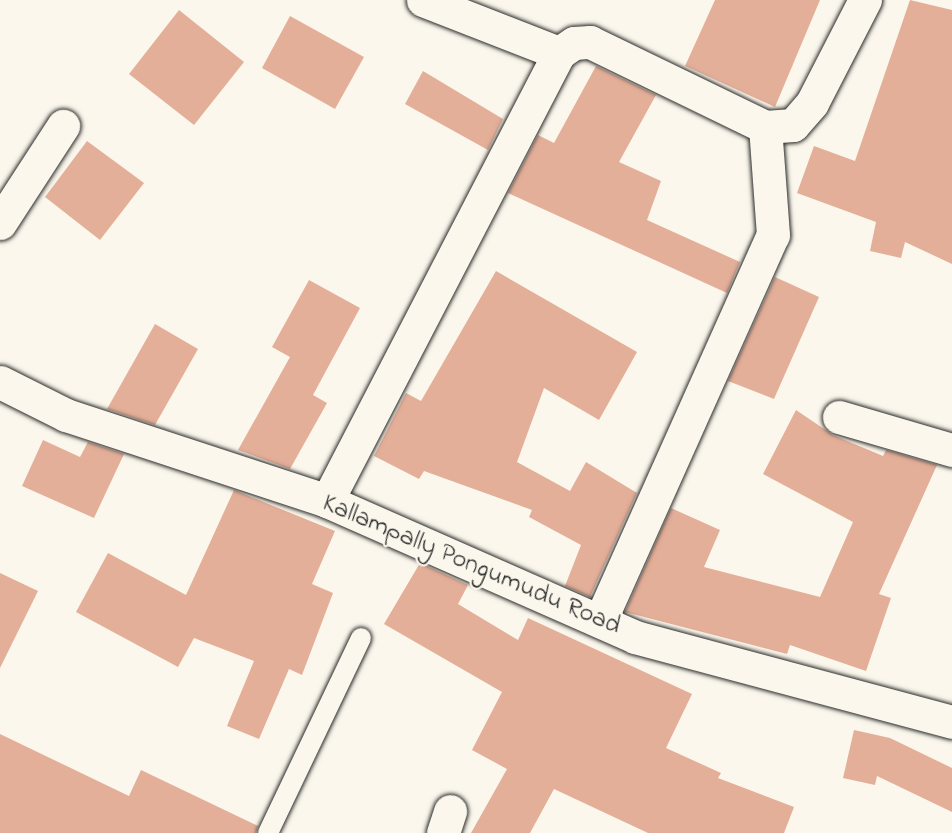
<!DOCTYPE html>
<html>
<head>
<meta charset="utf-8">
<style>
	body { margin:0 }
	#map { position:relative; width:952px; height:833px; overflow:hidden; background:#fbf7ec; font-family:"Indie Flower",sans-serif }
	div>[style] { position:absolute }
	.building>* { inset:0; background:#e4af99 }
	.roads { filter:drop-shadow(0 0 2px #2b2b2b) drop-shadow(0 0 2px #2b2b2b) }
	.service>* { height:20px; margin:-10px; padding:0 10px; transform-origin:10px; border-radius:10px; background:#fbf7ec }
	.minor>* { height:33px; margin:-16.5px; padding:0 16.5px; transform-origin:16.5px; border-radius:16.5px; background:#fbf7ec }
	span { translate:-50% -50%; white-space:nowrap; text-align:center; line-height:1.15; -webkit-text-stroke:4.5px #fbf7ec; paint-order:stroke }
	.street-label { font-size:26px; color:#2b2b2b }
</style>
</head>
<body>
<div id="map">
	<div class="building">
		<div style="clip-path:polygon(715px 0,820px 0,775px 107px,685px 66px)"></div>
		<div style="clip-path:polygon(910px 0,952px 10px,952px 264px,905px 242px,901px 258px,870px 251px,876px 222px,797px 193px,814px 146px,855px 161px)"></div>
		<div style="clip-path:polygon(179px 10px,244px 62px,194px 125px,129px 74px)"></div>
		<div style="clip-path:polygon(290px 16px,364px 57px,335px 109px,262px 68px)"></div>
		<div style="clip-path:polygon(596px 66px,656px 95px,619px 162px,661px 181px,647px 220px,740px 262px,727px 293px,508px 193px,538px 135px,554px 143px)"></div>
		<div style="clip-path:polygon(423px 71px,503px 119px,488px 150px,405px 104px)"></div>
		<div style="clip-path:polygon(87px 141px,144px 183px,100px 240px,45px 197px)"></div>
		<div style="clip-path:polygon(496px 271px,637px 352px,599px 420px,544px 388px,517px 462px,570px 491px,586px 462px,637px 493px,590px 597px,565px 586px,581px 545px,529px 517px,532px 510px,424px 471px,419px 479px,374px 456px,406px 393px,421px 401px)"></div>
		<div style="clip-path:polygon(775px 277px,819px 297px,774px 399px,728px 381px)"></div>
		<div style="clip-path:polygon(309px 280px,360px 308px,313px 395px,327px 403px,290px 469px,238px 450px,290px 357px,272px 347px)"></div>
		<div style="clip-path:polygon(155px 324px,198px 349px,155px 425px,107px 409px)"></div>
		<div style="clip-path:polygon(796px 410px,833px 435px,883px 456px,886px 450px,937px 465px,879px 594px,891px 598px,866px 671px,790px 645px,787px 654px,625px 612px,671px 508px,720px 530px,704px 567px,820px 597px,853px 522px,763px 474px)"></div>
		<div style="clip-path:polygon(43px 440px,80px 457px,88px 442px,124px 454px,94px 518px,22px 486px)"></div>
		<div style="clip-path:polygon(234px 490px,335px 531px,312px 584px,333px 593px,302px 675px,289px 669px,259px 739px,227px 726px,254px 661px,194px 638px,178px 667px,76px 612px,108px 553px,186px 595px)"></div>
		<div style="clip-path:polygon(420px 563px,468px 585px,458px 604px,518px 640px,528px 618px,692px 694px,666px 748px,721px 773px,718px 778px,794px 807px,784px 833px,648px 833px,554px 789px,530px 833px,471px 833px,507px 769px,472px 750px,502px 692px,384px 624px)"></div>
		<div style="clip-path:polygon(0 573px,38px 591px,0 668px)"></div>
		<div style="clip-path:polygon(854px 730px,890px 738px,952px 768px,952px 812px,877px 776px,875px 785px,843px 778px)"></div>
		<div style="clip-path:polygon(0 734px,129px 796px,141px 770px,258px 826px,256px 833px,0 833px)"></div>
	</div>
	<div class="roads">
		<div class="service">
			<div style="left:268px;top:833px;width:216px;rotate:-64.5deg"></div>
		</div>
		<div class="minor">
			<div style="left:423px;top:0;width:146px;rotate:21.3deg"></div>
			<div style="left:0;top:223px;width:116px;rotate:-57deg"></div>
			<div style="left:0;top:382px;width:74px;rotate:26.6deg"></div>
			<div style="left:66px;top:415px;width:275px;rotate:18.2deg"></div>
			<div style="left:327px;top:501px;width:337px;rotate:23.8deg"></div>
			<div style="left:635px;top:637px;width:328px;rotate:15deg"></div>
			<div style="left:839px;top:417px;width:118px;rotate:16.3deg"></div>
			<div style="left:327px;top:501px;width:505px;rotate:-62.62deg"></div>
			<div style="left:559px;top:53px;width:18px;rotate:-34deg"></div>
			<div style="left:574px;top:43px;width:16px;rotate:-4deg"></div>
			<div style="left:590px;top:42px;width:195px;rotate:25.9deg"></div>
			<div style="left:765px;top:127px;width:28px;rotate:-4deg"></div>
			<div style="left:793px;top:125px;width:29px;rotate:-49deg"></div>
			<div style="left:812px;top:103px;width:116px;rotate:-62.8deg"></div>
			<div style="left:600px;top:621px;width:423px;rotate:-65.9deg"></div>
			<div style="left:773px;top:235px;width:108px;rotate:-94.2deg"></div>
			<div style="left:443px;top:833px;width:23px;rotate:-72deg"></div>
		</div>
	</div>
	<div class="street-label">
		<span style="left:471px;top:566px;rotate:23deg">Kallampally Pongumudu Road</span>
	</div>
</div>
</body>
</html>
